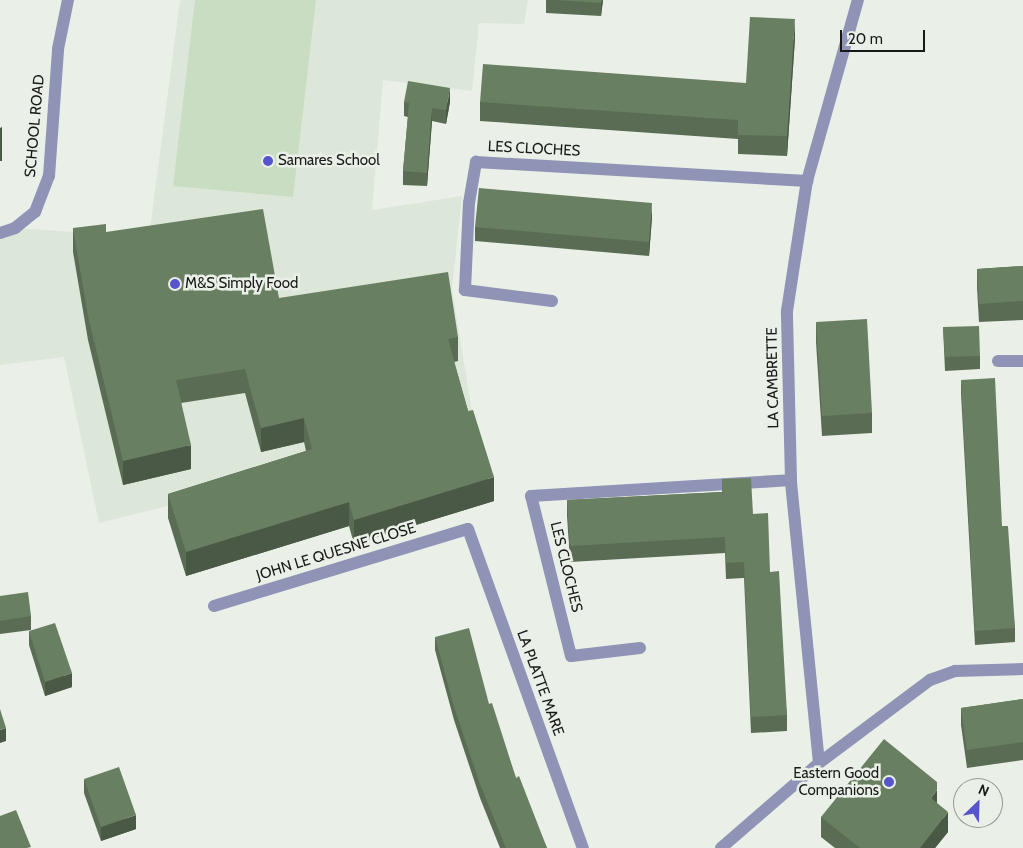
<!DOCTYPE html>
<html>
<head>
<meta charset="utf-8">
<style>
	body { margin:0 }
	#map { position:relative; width:1023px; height:848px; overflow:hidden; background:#eaf0e8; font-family:Cabin,sans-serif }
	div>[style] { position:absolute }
	.built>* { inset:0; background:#dce7d9 }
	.green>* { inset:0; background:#c8ddc2 }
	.minor>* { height:12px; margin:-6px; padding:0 6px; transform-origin:6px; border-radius:6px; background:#8f93b5 }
	.tertiary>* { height:12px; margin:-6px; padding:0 6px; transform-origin:6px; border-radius:6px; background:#8f93b5 }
	.wall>* { inset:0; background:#5a6d54 }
	.shaded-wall>* { inset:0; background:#4a5945 }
	.building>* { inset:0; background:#697f62 }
	.dots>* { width:14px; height:14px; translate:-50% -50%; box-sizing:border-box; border:2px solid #eaf0e8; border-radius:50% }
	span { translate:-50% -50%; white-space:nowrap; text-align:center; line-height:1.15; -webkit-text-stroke:5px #eaf0e8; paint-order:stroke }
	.street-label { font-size:15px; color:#181a18 }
	.poi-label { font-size:15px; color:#181a18 }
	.left { translate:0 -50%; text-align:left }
	.right { translate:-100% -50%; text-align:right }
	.north { position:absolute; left:953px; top:778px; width:50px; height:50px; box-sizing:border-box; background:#eaf0e8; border:1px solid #969a95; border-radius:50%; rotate:24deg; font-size:14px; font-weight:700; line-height:20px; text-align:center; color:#181a18 }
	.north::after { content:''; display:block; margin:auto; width:18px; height:22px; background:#5655cc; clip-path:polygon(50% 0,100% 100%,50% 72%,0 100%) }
	.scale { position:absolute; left:840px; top:30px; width:85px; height:22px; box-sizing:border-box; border:2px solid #181a18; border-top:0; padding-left:6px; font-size:15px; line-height:18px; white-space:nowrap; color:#181a18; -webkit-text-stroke:4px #eaf0e8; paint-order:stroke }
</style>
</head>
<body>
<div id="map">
	<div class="built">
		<div style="clip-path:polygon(180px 0,528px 0,524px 24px,479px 23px,472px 91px,383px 80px,372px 210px,462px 196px,452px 289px,475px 430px,99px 523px,64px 357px,0 365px,0 233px,15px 228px,149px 237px)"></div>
	</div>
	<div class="green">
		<div style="clip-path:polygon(195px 0,316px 0,293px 197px,173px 186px)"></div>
	</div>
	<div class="minor">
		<div style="left:0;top:233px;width:16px;rotate:-18deg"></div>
		<div style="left:15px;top:228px;width:26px;rotate:-39deg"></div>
		<div style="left:35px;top:212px;width:39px;rotate:-69deg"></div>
		<div style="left:49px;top:176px;width:127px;rotate:-85.9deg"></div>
		<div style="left:58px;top:49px;width:50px;rotate:-78.5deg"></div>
		<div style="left:552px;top:301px;width:88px;rotate:-172.8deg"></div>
		<div style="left:465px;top:290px;width:87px;rotate:-87.4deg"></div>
		<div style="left:469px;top:203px;width:42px;rotate:-80.3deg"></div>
		<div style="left:476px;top:162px;width:332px;rotate:3.3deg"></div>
		<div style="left:998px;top:361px;width:25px"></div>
		<div style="left:214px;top:606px;width:265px;rotate:-16.9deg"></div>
		<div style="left:468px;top:529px;width:339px;rotate:70.2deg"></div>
		<div style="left:640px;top:648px;width:69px;rotate:173.4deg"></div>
		<div style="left:571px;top:656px;width:165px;rotate:-104deg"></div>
		<div style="left:531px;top:496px;width:260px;rotate:-3.5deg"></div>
		<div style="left:819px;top:763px;width:284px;rotate:-95.7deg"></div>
		<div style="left:791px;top:480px;width:169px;rotate:-91.4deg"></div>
		<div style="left:787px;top:311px;width:132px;rotate:-81.3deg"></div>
		<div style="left:807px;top:181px;width:188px;rotate:-74.3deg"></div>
		<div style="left:819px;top:763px;width:139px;rotate:-36.8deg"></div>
		<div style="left:930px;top:680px;width:27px;rotate:-20deg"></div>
		<div style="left:955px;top:671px;width:68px;rotate:-1.7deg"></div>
	</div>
	<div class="tertiary">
		<div style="left:721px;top:848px;width:130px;rotate:-40.9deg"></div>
	</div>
	<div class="wall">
		<div style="clip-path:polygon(546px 0,603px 0,601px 16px,546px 13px)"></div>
		<div style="clip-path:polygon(795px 38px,787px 156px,738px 154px,738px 139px,480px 121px,480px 102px,746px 83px)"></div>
		<div style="clip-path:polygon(404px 102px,450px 102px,446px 124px,432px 121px,427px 186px,403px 185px,403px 171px,408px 117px,404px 116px)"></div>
		<div style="clip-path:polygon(652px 217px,649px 256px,475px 241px,475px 227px)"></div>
		<div style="clip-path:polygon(73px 228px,106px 232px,279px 298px,458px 337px,458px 361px,454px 362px,494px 501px,354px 544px,349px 526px,186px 576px,168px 518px,168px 494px,306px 451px,304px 442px,261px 452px,245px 393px,181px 403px,191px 469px,123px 485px,88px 340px,73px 252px)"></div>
		<div style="clip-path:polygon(1023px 266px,1023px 320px,979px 322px,977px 288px,977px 269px)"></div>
		<div style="clip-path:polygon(816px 322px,872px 413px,872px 433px,822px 436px,816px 342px)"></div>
		<div style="clip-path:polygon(943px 327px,980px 356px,980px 369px,945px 371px)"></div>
		<div style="clip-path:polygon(961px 380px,1002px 526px,1015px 628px,1015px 642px,975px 645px,961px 394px)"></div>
		<div style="clip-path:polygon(722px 479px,753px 514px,770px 572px,787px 715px,787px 731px,751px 733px,744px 578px,726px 579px,725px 553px,570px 562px,567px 516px,567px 500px,722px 492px)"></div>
		<div style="clip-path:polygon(0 596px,31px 616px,31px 630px,0 634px)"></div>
		<div style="clip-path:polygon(29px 631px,72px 687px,45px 696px,29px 645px)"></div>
		<div style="clip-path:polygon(435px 637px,489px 704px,516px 778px,547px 848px,500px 848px,480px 798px,454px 720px,435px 650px)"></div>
		<div style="clip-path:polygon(1023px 699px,1023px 760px,967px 768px,961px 725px,961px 708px)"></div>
		<div style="clip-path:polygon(84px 779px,136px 829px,101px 841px,84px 793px)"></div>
		<div style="clip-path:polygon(937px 804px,948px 832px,935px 848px,835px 848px,821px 837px,821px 817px)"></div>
	</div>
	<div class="shaded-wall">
		<div style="clip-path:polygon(602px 0,603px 0,601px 16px,601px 3px)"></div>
		<div style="clip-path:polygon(795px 19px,795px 38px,787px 156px,787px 136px)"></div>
		<div style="clip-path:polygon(450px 88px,450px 102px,446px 124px,446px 110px)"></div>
		<div style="clip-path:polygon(432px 108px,432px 121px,427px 186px,427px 173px)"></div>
		<div style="clip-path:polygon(2px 127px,2px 161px,0 161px,0 128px)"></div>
		<div style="clip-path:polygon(652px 203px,652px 217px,649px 256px,649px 242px)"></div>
		<div style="clip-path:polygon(304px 418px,304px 442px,261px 452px,261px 428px)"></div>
		<div style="clip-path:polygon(191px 445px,191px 469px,123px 485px,123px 461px)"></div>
		<div style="clip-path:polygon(494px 477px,494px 501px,354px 544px,354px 520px)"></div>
		<div style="clip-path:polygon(349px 502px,349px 526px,186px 576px,186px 552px)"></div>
		<div style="clip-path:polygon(72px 673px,72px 687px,45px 696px,45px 682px)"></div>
		<div style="clip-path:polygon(6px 728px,6px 741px,0 743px,0 730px)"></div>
		<div style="clip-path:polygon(937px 790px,937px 810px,931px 798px)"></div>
		<div style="clip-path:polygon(948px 812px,948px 832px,935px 848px,920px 848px)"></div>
		<div style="clip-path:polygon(136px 815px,136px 829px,101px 841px,101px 827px)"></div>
	</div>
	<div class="building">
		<div style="clip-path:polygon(555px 0,602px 0,601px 3px)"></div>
		<div style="clip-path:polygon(750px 17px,795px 19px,787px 136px,738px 135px,738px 120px,480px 102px,483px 64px,746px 83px)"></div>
		<div style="clip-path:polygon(408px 81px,450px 88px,446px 110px,432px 108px,427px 173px,403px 171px,409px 103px,404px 102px)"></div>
		<div style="clip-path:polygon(479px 188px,652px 203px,649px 242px,475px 227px)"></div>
		<div style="clip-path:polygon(263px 209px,279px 298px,448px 272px,458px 337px,448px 339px,468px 411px,473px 410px,494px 477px,354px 520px,349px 502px,186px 552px,168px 494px,312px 449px,304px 418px,261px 428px,245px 369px,176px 380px,191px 445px,123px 461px,88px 316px,73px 228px,106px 224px,106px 232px)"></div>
		<div style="clip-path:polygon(1023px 266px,1023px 301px,979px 304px,977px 269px)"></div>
		<div style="clip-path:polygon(867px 319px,872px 413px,822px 416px,816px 322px)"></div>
		<div style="clip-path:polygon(979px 326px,980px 356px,945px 357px,943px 327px)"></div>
		<div style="clip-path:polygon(995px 378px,1002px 526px,1008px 526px,1015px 628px,975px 631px,961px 380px)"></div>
		<div style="clip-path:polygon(751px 478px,753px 514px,768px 513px,770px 572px,779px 571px,787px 715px,751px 717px,744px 562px,726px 563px,725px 537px,570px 546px,567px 500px,722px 492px,722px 479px)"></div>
		<div style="clip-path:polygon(28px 592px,31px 616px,0 621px,0 596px)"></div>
		<div style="clip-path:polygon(55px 623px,72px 673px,45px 682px,29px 631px)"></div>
		<div style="clip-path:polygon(469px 628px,489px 704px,492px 703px,516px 778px,519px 776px,547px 848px,506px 848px,480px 784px,454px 707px,435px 637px)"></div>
		<div style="clip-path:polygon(1023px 699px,1023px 742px,967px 750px,961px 708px)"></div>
		<div style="clip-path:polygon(0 709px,6px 728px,0 730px)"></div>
		<div style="clip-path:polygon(884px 739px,937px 782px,937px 790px,931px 798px,948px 812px,920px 848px,860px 848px,821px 817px)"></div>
		<div style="clip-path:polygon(119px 767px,136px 815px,101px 827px,84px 779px)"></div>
		<div style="clip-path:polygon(16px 810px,31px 847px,27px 848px,0 848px,0 816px)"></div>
	</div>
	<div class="dots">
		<div style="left:268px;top:161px;background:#5655cc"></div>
		<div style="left:175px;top:284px;background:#5655cc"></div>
		<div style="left:889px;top:782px;background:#5655cc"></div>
	</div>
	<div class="street-label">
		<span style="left:35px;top:126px;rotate:-85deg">SCHOOL ROAD</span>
		<span style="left:534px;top:149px;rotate:3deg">LES CLOCHES</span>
		<span style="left:773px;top:378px;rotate:-91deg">LA CAMBRETTE</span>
		<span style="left:336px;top:552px;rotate:-17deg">JOHN LE QUESNE CLOSE</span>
		<span style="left:566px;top:567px;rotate:76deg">LES CLOCHES</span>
		<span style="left:540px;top:683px;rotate:70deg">LA PLATTE MARE</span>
	</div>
	<div class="poi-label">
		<span class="left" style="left:278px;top:161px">Samares School</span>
		<span class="left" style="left:185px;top:284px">M&amp;S Simply Food</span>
		<span class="right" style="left:879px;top:782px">Eastern Good<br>Companions</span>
	</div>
	<div class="north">N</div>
	<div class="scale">20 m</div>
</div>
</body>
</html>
